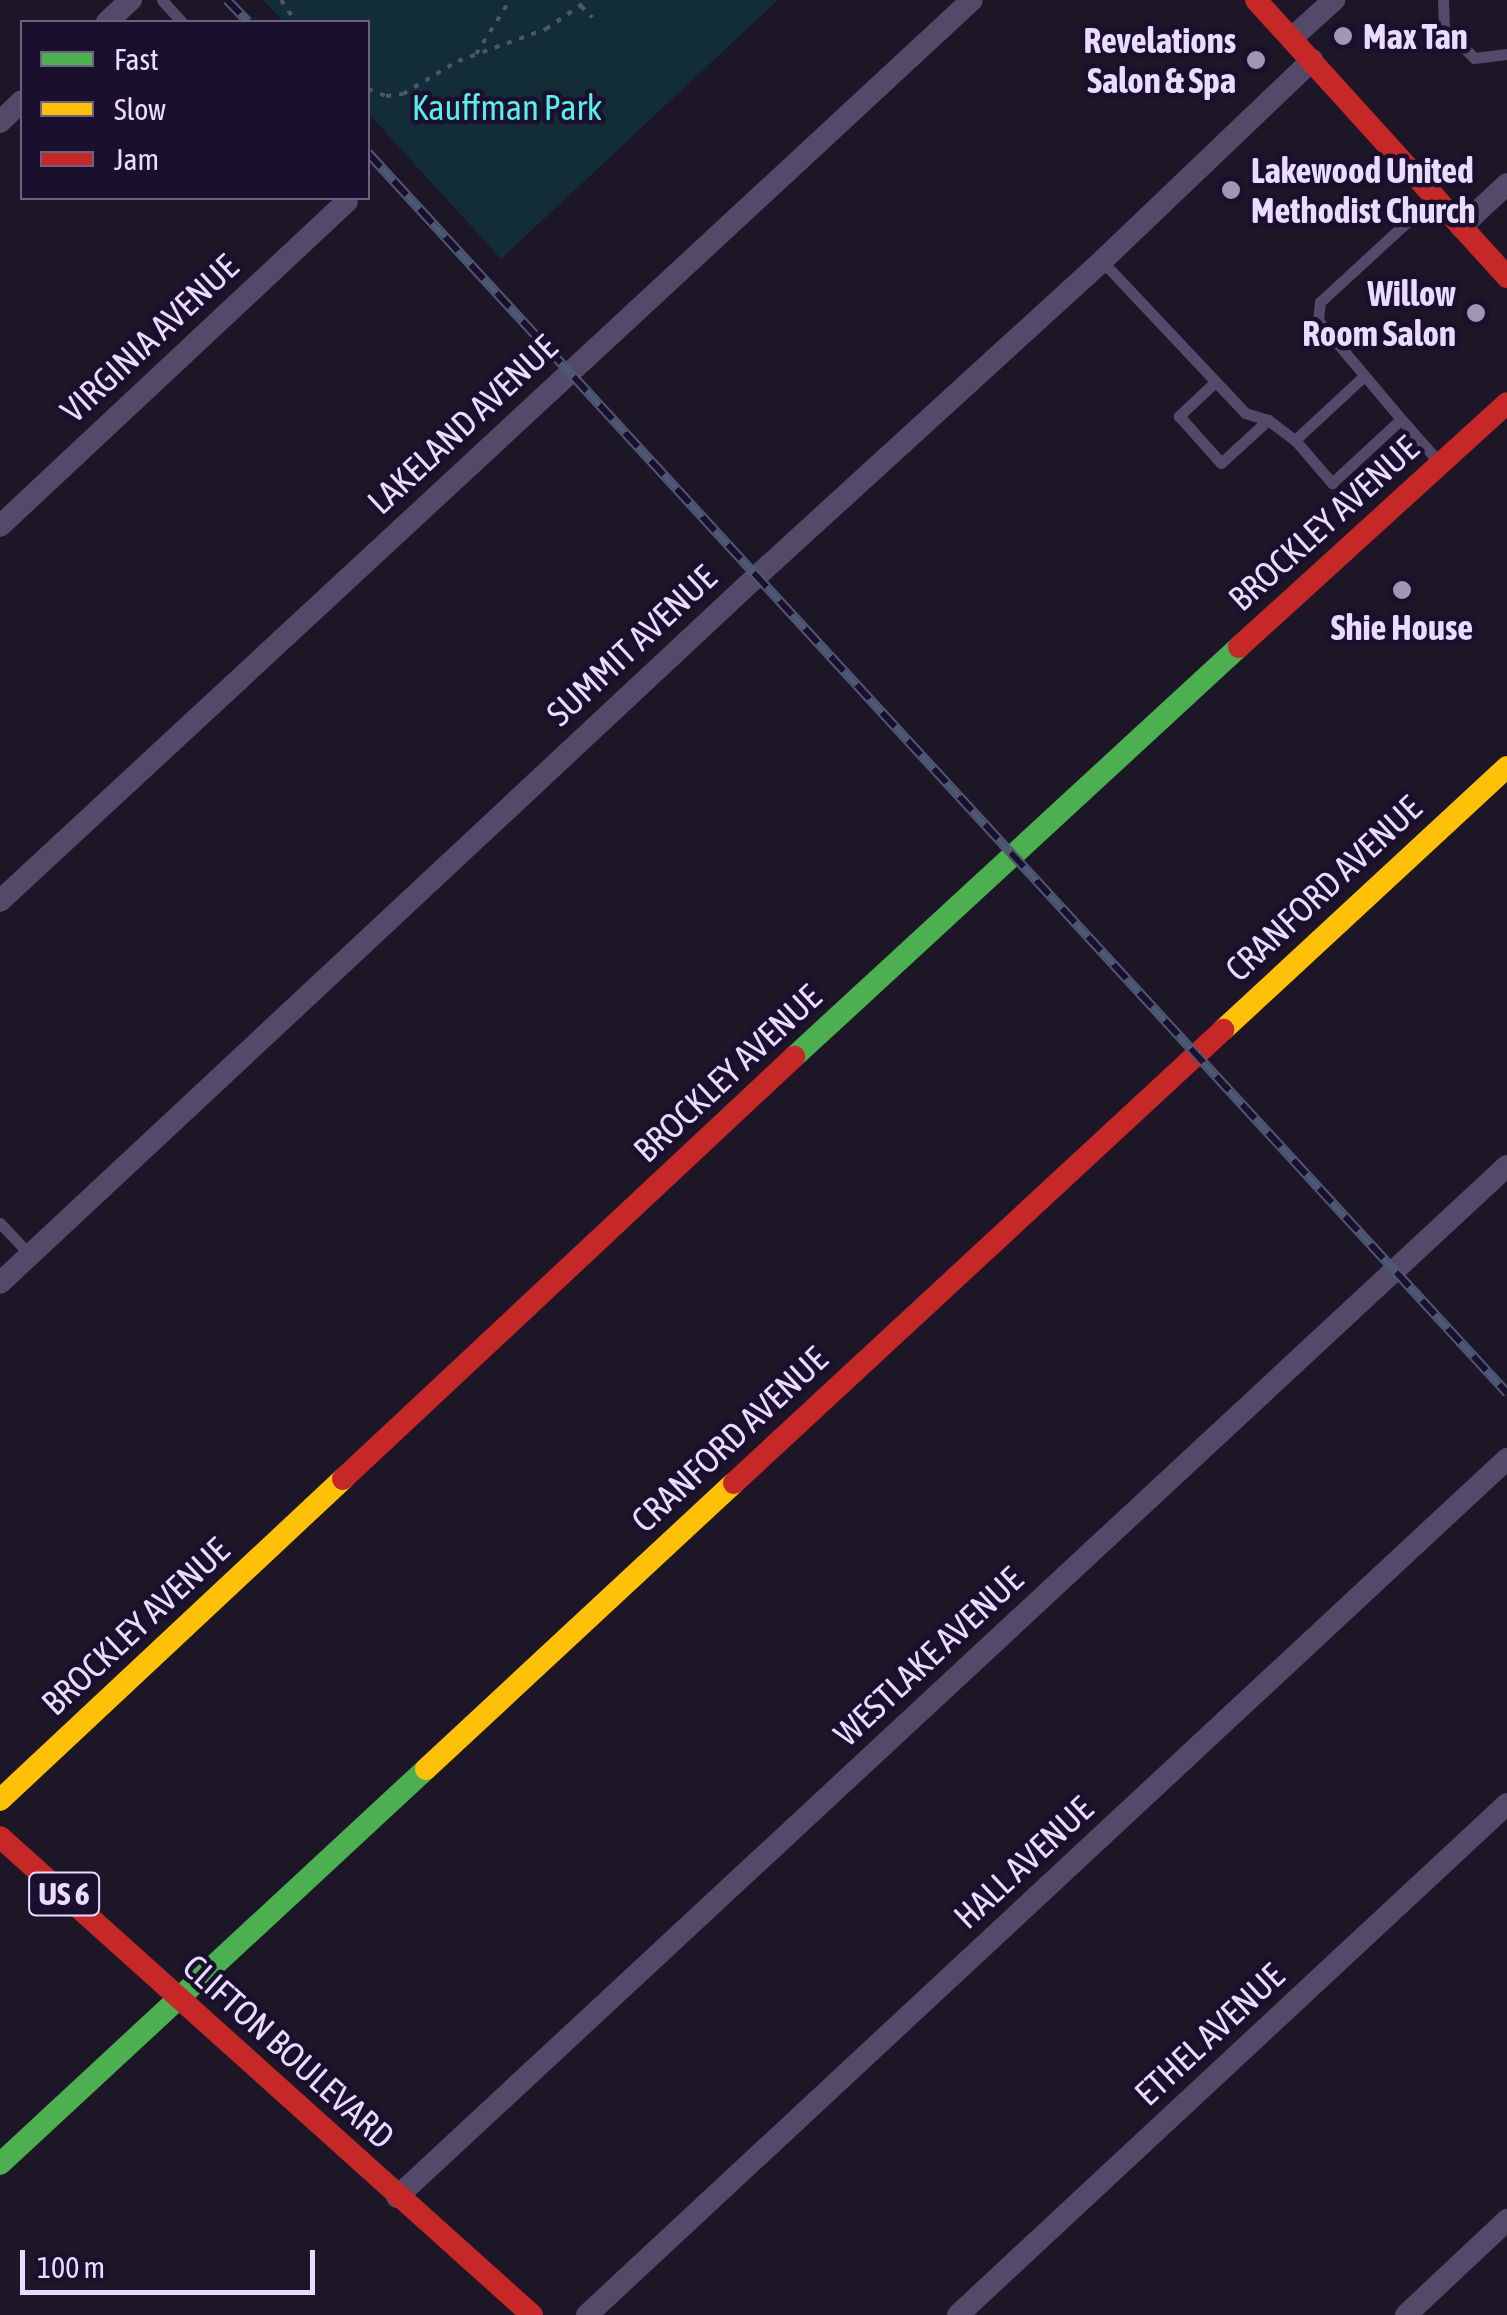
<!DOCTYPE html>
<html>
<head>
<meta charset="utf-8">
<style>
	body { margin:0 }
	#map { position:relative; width:1507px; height:2315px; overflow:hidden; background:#1c1627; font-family:"Asap Condensed",sans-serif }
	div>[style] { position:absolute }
	.green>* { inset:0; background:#122d37 }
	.path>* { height:4px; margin-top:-2px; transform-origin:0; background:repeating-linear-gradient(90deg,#4d566c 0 5px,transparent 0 13px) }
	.lane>* { height:11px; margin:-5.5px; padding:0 5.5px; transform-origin:5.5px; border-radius:5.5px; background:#524a68 }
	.street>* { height:22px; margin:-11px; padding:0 11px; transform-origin:11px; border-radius:11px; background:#524a68 }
	.fast>* { height:22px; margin:-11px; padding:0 11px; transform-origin:11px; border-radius:11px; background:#4caf50 }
	.slow>* { height:22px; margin:-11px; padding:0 11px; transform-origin:11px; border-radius:11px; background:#ffc107 }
	.jam>* { height:22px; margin:-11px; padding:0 11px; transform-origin:11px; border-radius:11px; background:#c62828 }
	.rail>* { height:10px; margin-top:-5px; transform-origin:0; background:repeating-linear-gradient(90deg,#1b0f2e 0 19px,#4d5873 0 38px); box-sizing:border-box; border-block:2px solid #4d5873 }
	.dots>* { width:28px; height:28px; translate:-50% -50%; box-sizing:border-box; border:5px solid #1b0f2e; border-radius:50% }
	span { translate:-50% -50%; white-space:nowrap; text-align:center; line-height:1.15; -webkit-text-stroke:9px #1b0f2e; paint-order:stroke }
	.shield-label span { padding:2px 8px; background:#1b0f2e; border:2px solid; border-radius:8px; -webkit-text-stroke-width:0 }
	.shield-label { font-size:32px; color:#e8dcff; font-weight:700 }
	.poi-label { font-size:35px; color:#e8dcff; font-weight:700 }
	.left { translate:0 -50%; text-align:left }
	.right { translate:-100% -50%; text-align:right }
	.park-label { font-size:35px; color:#5aede9 }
	.street-label { font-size:35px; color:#e8dcff }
	.legend { position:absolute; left:20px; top:20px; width:350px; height:180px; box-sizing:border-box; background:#1b0f2e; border:2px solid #6d6182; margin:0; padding:12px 18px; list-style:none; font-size:30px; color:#e8dcff }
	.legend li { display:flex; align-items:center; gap:20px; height:50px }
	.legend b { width:50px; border:2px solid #6d6182 }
	.scale { position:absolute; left:20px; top:2250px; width:295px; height:45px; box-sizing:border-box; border:5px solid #e8dcff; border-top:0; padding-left:12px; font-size:30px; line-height:35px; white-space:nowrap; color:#e8dcff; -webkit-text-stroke:8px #1b0f2e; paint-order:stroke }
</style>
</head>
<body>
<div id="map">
	<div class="green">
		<div style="clip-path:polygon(263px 0,778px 0,501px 259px,368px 113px,368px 22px,284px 22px)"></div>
	</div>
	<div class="path">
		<div style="left:281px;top:0;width:27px;rotate:56deg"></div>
		<div style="left:581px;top:6px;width:16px;rotate:45deg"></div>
		<div style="left:476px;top:54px;width:64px;rotate:-57.8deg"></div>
		<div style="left:368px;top:89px;width:19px;rotate:21deg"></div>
		<div style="left:386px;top:96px;width:17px;rotate:-7deg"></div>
		<div style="left:403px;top:94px;width:64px;rotate:-31deg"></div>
		<div style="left:458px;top:61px;width:94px;rotate:-20deg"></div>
		<div style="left:546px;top:29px;width:51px;rotate:-34.6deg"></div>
	</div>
	<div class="lane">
		<div style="left:162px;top:0;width:30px;rotate:48deg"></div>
		<div style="left:1443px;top:0;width:27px;rotate:88deg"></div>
		<div style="left:1444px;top:27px;width:43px;rotate:45.9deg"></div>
		<div style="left:1474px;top:58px;width:33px;rotate:-7deg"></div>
		<div style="left:1102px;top:261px;width:209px;rotate:46.7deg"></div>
		<div style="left:1245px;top:413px;width:24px;rotate:17deg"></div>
		<div style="left:1268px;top:420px;width:34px;rotate:37deg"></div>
		<div style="left:1295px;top:440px;width:93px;rotate:-42.8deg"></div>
		<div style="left:1215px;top:382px;width:50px;rotate:136.6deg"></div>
		<div style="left:1179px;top:416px;width:63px;rotate:48.2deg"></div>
		<div style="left:1221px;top:463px;width:64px;rotate:-42.5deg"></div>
		<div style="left:1401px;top:419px;width:56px;rotate:48.6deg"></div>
		<div style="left:1295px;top:440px;width:57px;rotate:49.3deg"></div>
		<div style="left:1332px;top:483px;width:94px;rotate:-42.8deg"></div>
		<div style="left:1401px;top:419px;width:129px;rotate:-130deg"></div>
		<div style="left:1318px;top:320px;width:18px;rotate:-84deg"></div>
		<div style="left:1320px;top:302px;width:149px;rotate:-42.6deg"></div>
		<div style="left:0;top:1223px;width:44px;rotate:46.8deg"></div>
	</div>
	<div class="street">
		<div style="left:107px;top:22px;width:33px;rotate:-43deg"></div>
		<div style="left:1292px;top:38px;width:57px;rotate:-42.1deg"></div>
		<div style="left:0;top:122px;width:30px;rotate:-44deg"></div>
		<div style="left:1461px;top:227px;width:63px;rotate:-43.1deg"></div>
		<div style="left:0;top:526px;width:475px;rotate:-43.1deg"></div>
		<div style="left:0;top:901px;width:1325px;rotate:-42.83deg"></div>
		<div style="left:0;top:1283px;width:1034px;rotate:-43.04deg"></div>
		<div style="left:756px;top:577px;width:469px;rotate:-42.4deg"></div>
		<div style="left:1102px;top:261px;width:291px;rotate:-43.7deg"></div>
		<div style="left:397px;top:2197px;width:1515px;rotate:-42.89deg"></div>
		<div style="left:587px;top:2315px;width:1257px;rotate:-42.94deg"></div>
		<div style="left:958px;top:2315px;width:750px;rotate:-42.95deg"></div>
		<div style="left:1406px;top:2315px;width:139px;rotate:-43.2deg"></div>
	</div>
	<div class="fast">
		<div style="left:794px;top:1057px;width:605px;rotate:-42.66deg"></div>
		<div style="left:0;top:2164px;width:581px;rotate:-42.84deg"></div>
	</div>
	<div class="slow">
		<div style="left:1223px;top:1030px;width:387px;rotate:-42.8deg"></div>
		<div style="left:426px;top:1769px;width:420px;rotate:-42.9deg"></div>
		<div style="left:0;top:1800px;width:470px;rotate:-43.1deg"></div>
	</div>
	<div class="jam">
		<div style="left:1256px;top:0;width:374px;rotate:47.8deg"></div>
		<div style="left:1239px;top:647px;width:362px;rotate:-42.3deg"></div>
		<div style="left:343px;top:1479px;width:618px;rotate:-43.1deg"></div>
		<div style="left:734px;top:1483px;width:667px;rotate:-42.81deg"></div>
		<div style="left:0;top:1837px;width:715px;rotate:41.94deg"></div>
	</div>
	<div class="rail">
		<div style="left:227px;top:0;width:30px;rotate:46deg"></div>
		<div style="left:368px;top:153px;width:1684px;rotate:47.43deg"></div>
	</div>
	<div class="dots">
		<div style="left:1343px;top:36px;background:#a197b3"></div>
		<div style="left:1256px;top:60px;background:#a197b3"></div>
		<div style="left:1231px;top:190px;background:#a197b3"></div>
		<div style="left:1476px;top:313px;background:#a197b3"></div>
		<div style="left:1402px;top:590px;background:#a197b3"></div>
	</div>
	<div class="shield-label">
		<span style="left:64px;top:1894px">US 6</span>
	</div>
	<div class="poi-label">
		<span class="left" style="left:1363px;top:36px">Max Tan</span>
		<span class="right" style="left:1236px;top:60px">Revelations<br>Salon &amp; Spa</span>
		<span class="left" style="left:1251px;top:190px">Lakewood United<br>Methodist Church</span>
		<span class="right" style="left:1456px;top:313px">Willow<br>Room Salon</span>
		<span style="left:1402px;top:627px">Shie House</span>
	</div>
	<div class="park-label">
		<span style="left:507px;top:107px">Kauffman Park</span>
	</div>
	<div class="street-label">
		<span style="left:149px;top:338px;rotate:-43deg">VIRGINIA AVENUE</span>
		<span style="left:462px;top:424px;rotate:-43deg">LAKELAND AVENUE</span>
		<span style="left:1323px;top:523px;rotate:-42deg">BROCKLEY AVENUE</span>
		<span style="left:631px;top:645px;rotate:-43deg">SUMMIT AVENUE</span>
		<span style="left:1323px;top:888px;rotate:-43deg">CRANFORD AVENUE</span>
		<span style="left:727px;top:1073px;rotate:-43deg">BROCKLEY AVENUE</span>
		<span style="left:729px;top:1439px;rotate:-43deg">CRANFORD AVENUE</span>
		<span style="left:135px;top:1626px;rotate:-43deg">BROCKLEY AVENUE</span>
		<span style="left:928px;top:1656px;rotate:-43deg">WESTLAKE AVENUE</span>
		<span style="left:1023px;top:1862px;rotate:-43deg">HALL AVENUE</span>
		<span style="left:1209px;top:2034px;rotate:-43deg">ETHEL AVENUE</span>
		<span style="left:289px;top:2051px;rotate:42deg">CLIFTON BOULEVARD</span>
	</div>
	<ul class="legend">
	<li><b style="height:12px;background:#4caf50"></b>Fast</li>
	<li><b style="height:12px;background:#ffc107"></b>Slow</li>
	<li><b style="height:12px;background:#c62828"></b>Jam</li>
	</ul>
	<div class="scale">100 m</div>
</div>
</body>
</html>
